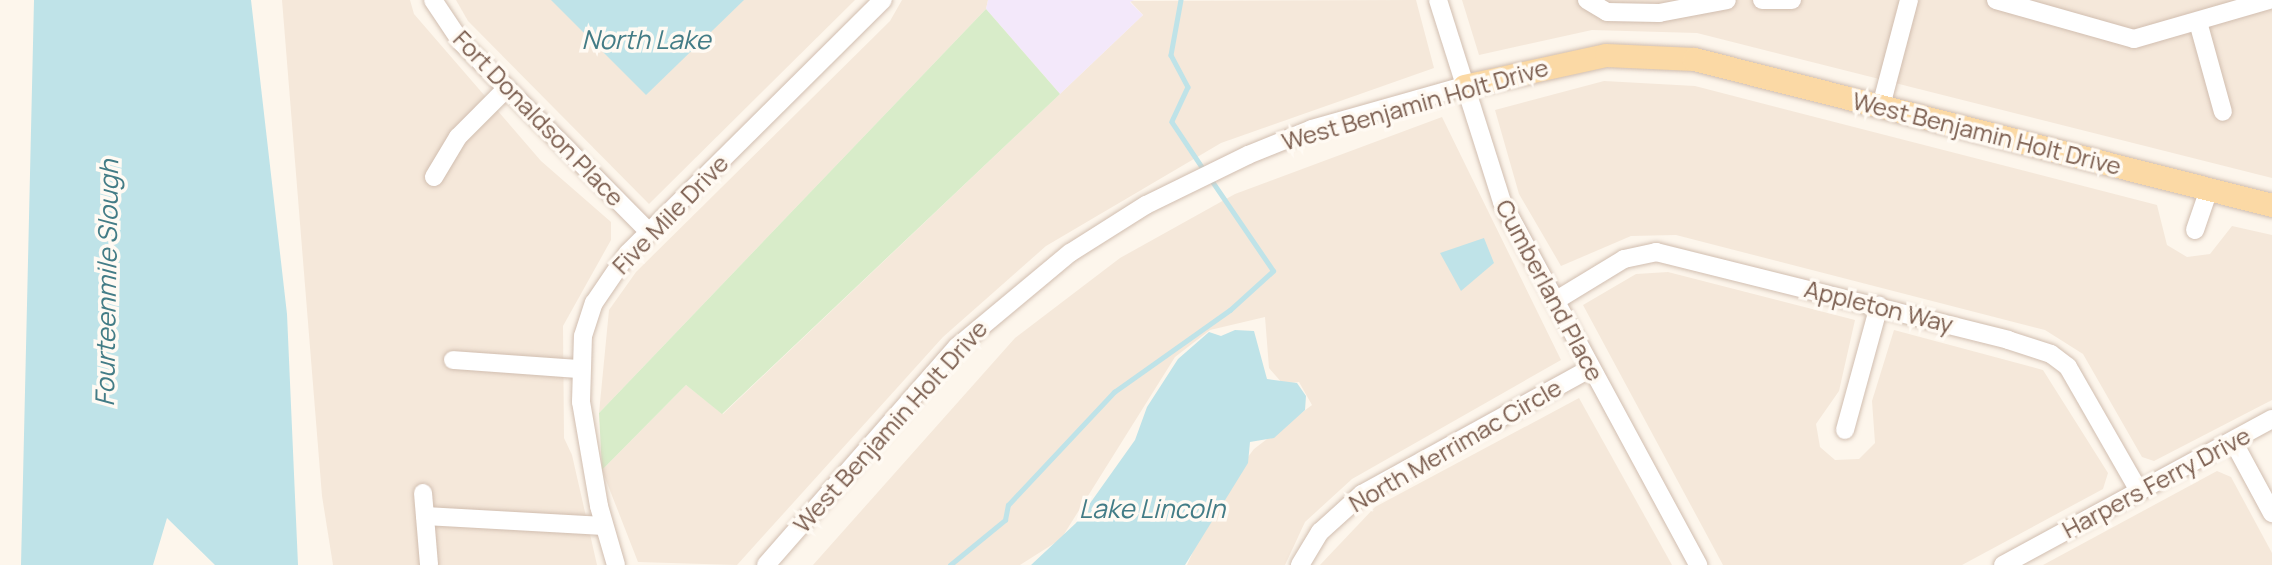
<!DOCTYPE html>
<html>
<head>
<meta charset="utf-8">
<style>
	body { margin:0 }
	#map { position:relative; width:2272px; height:565px; overflow:hidden; background:#fdf6ec; font-family:Manrope,sans-serif }
	div>[style] { position:absolute }
	.residential>* { inset:0; background:#f5e8da }
	.education>* { inset:0; background:#f3e8fa }
	.green>* { inset:0; background:#d8ecc9 }
	.water>* { inset:0; background:#bfe3e8 }
	.stream>* { height:4.5px; margin:-2.25px; padding:0 2.25px; transform-origin:2.25px; border-radius:2.25px; background:#bfe3e8 }
	.roads { filter:drop-shadow(0 0 2px #d1beb0) drop-shadow(0 0 2px #d1beb0) }
	.minor>* { height:18px; margin:-9px; padding:0 9px; transform-origin:9px; border-radius:9px; background:#fff }
	.major>* { height:23px; margin:-11.5px; padding:0 11.5px; transform-origin:11.5px; border-radius:11.5px; background:#fbd9a5 }
	span { translate:-50% -50%; white-space:nowrap; text-align:center; line-height:1.15; -webkit-text-stroke:7px #fffaf3; paint-order:stroke }
	.street-label { font-size:24px; color:#7a5c4d }
	.water-label { font-size:26px; color:#437c86; font-style:italic }
</style>
</head>
<body>
<div id="map">
	<div class="residential">
		<div style="clip-path:polygon(282px 0,410px 0,414px 14px,541px 161px,611px 222px,611px 240px,563px 326px,564px 438px,572px 455px,597px 565px,333px 565px,322px 496px)"></div>
		<div style="clip-path:polygon(456px 0,855px 0,649px 204px,468px 21px)"></div>
		<div style="clip-path:polygon(902px 0,988px 0,986px 9px,599px 413px,609px 310px,636px 272px,890px 21px)"></div>
		<div style="clip-path:polygon(1416px 0,1434px 68px,1221px 143px,1046px 246px,943px 337px,737px 565px,638px 562px,602px 470px,686px 385px,723px 414px,1143px 15px,1130px 1px)"></div>
		<div style="clip-path:polygon(1462px 0,2272px 0,2272px 178px,1697px 33px,1592px 30px,1479px 55px)"></div>
		<div style="clip-path:polygon(1604px 81px,1695px 86px,2157px 205px,2167px 245px,2187px 257px,2210px 254px,2232px 226px,2272px 235px,2272px 400px,2154px 461px,2142px 457px,2083px 354px,2045px 330px,1676px 235px,1631px 236px,1561px 266px,1519px 194px,1495px 110px)"></div>
		<div style="clip-path:polygon(1442px 117px,1561px 360px,1352px 479px,1305px 522px,1285px 565px,1187px 565px,1218px 496px,1254px 449px,1312px 405px,1299px 382px,1283px 384px,1269px 368px,1265px 317px,1210px 330px,1175px 357px,1061px 539px,1020px 565px,813px 565px,1015px 338px,1120px 258px,1235px 194px)"></div>
		<div style="clip-path:polygon(1668px 272px,1855px 320px,1839px 391px,1816px 424px,1820px 447px,1835px 460px,1859px 459px,1875px 443px,1872px 401px,1894px 330px,2043px 370px,2108px 473px,2103px 489px,1962px 565px,1723px 565px,1583px 305px,1636px 274px)"></div>
		<div style="clip-path:polygon(1579px 398px,1672px 565px,1320px 565px,1375px 507px)"></div>
		<div style="clip-path:polygon(2217px 471px,2231px 477px,2272px 553px,2272px 565px,2043px 565px)"></div>
	</div>
	<div class="education">
		<div style="clip-path:polygon(988px 0,1134px 0,1130px 2px,1143px 15px,1060px 94px,986px 9px)"></div>
	</div>
	<div class="green">
		<div style="clip-path:polygon(986px 9px,1060px 94px,722px 414px,686px 385px,602px 470px,599px 413px)"></div>
	</div>
	<div class="water">
		<div style="clip-path:polygon(34px 0,251px 0,287px 314px,298px 565px,215px 565px,167px 518px,153px 565px,21px 565px)"></div>
		<div style="clip-path:polygon(551px 0,744px 0,646px 95px)"></div>
		<div style="clip-path:polygon(1484px 238px,1494px 263px,1461px 291px,1440px 253px)"></div>
		<div style="clip-path:polygon(1235px 330px,1254px 331px,1267px 379px,1297px 383px,1306px 396px,1305px 410px,1274px 438px,1250px 442px,1248px 463px,1185px 565px,1031px 565px,1076px 523px,1135px 440px,1147px 407px,1178px 359px,1209px 332px,1221px 336px)"></div>
	</div>
	<div class="stream">
		<div style="left:1181px;top:0;width:56px;rotate:100.3deg"></div>
		<div style="left:1171px;top:55px;width:36px;rotate:62deg"></div>
		<div style="left:1188px;top:87px;width:38px;rotate:115deg"></div>
		<div style="left:1172px;top:122px;width:58px;rotate:56.3deg"></div>
		<div style="left:950px;top:565px;width:71px;rotate:-39.3deg"></div>
		<div style="left:1005px;top:520px;width:15px;rotate:-79deg"></div>
		<div style="left:1008px;top:505px;width:155px;rotate:-46.8deg"></div>
		<div style="left:1114px;top:392px;width:142px;rotate:-35.3deg"></div>
		<div style="left:1230px;top:310px;width:58px;rotate:-42.2deg"></div>
		<div style="left:1273px;top:271px;width:110px;rotate:-124.3deg"></div>
	</div>
	<div class="roads">
		<div class="minor">
			<div style="left:433px;top:0;width:50px;rotate:56.3deg"></div>
			<div style="left:461px;top:42px;width:267px;rotate:45.3deg"></div>
			<div style="left:1438px;top:0;width:212px;rotate:72.4deg"></div>
			<div style="left:1502px;top:202px;width:413px;rotate:61.6deg"></div>
			<div style="left:1587px;top:0;width:23px;rotate:31deg"></div>
			<div style="left:1607px;top:12px;width:52px;rotate:1.1deg"></div>
			<div style="left:1659px;top:13px;width:69px;rotate:-10.8deg"></div>
			<div style="left:1762px;top:0;width:30px"></div>
			<div style="left:1996px;top:0;width:143px;rotate:15.8deg"></div>
			<div style="left:2134px;top:39px;width:141px;rotate:-16.1deg"></div>
			<div style="left:2198px;top:22px;width:93px;rotate:74.5deg"></div>
			<div style="left:1881px;top:106px;width:110px;rotate:-75.2deg"></div>
			<div style="left:434px;top:177px;width:47px;rotate:-59deg"></div>
			<div style="left:458px;top:137px;width:69px;rotate:-45deg"></div>
			<div style="left:2195px;top:230px;width:43px;rotate:-71.1deg"></div>
			<div style="left:1555px;top:301px;width:81px;rotate:-31.3deg"></div>
			<div style="left:1624px;top:259px;width:33px;rotate:-12deg"></div>
			<div style="left:1656px;top:252px;width:363px;rotate:14deg"></div>
			<div style="left:2008px;top:340px;width:45px;rotate:18deg"></div>
			<div style="left:2051px;top:354px;width:21px;rotate:37deg"></div>
			<div style="left:2068px;top:367px;width:143px;rotate:60.2deg"></div>
			<div style="left:453px;top:360px;width:127px;rotate:4.1deg"></div>
			<div style="left:1845px;top:430px;width:129px;rotate:-74.7deg"></div>
			<div style="left:2233px;top:441px;width:82px;rotate:61.6deg"></div>
			<div style="left:423px;top:493px;width:72px;rotate:85.2deg"></div>
			<div style="left:425px;top:516px;width:179px;rotate:3.2deg"></div>
			<div style="left:616px;top:565px;width:61px;rotate:-106.1deg"></div>
			<div style="left:599px;top:506px;width:106px;rotate:-99.8deg"></div>
			<div style="left:581px;top:402px;width:66px;rotate:-88.3deg"></div>
			<div style="left:583px;top:336px;width:35px;rotate:-72deg"></div>
			<div style="left:594px;top:303px;width:60px;rotate:-55.8deg"></div>
			<div style="left:628px;top:253px;width:359px;rotate:-44.8deg"></div>
			<div style="left:766px;top:565px;width:290px;rotate:-48.8deg"></div>
			<div style="left:957px;top:347px;width:147px;rotate:-39.8deg"></div>
			<div style="left:1070px;top:253px;width:90px;rotate:-32.3deg"></div>
			<div style="left:1146px;top:205px;width:114px;rotate:-26.1deg"></div>
			<div style="left:1248px;top:155px;width:69px;rotate:-22.1deg"></div>
			<div style="left:1312px;top:129px;width:158px;rotate:-15.8deg"></div>
			<div style="left:1300px;top:565px;width:39px;rotate:-59deg"></div>
			<div style="left:1320px;top:532px;width:57px;rotate:-42.1deg"></div>
			<div style="left:1362px;top:494px;width:261px;rotate:-28.8deg"></div>
			<div style="left:2003px;top:565px;width:306px;rotate:-28.5deg"></div>
		</div>
		<div class="major">
			<div style="left:1464px;top:86px;width:145px;rotate:-12.3deg"></div>
			<div style="left:1606px;top:55px;width:88px;rotate:2.6deg"></div>
			<div style="left:1694px;top:59px;width:596px;rotate:14.18deg"></div>
		</div>
	</div>
	<div class="street-label">
		<span style="left:1415px;top:104px;rotate:-16deg">West Benjamin Holt Drive</span>
		<span style="left:539px;top:118px;rotate:46deg">Fort Donaldson Place</span>
		<span style="left:1987px;top:133px;rotate:14deg">West Benjamin Holt Drive</span>
		<span style="left:670px;top:214px;rotate:-46deg">Five Mile Drive</span>
		<span style="left:1550px;top:290px;rotate:62deg">Cumberland Place</span>
		<span style="left:1879px;top:306px;rotate:14deg">Appleton Way</span>
		<span style="left:890px;top:426px;rotate:-48deg">West Benjamin Holt Drive</span>
		<span style="left:1455px;top:445px;rotate:-30deg">North Merrimac Circle</span>
		<span style="left:2156px;top:482px;rotate:-28deg">Harpers Ferry Drive</span>
	</div>
	<div class="water-label">
		<span style="left:646px;top:40px">North Lake</span>
		<span style="left:107px;top:283px;rotate:-89deg">Fourteenmile Slough</span>
		<span style="left:1152px;top:509px">Lake Lincoln</span>
	</div>
</div>
</body>
</html>
